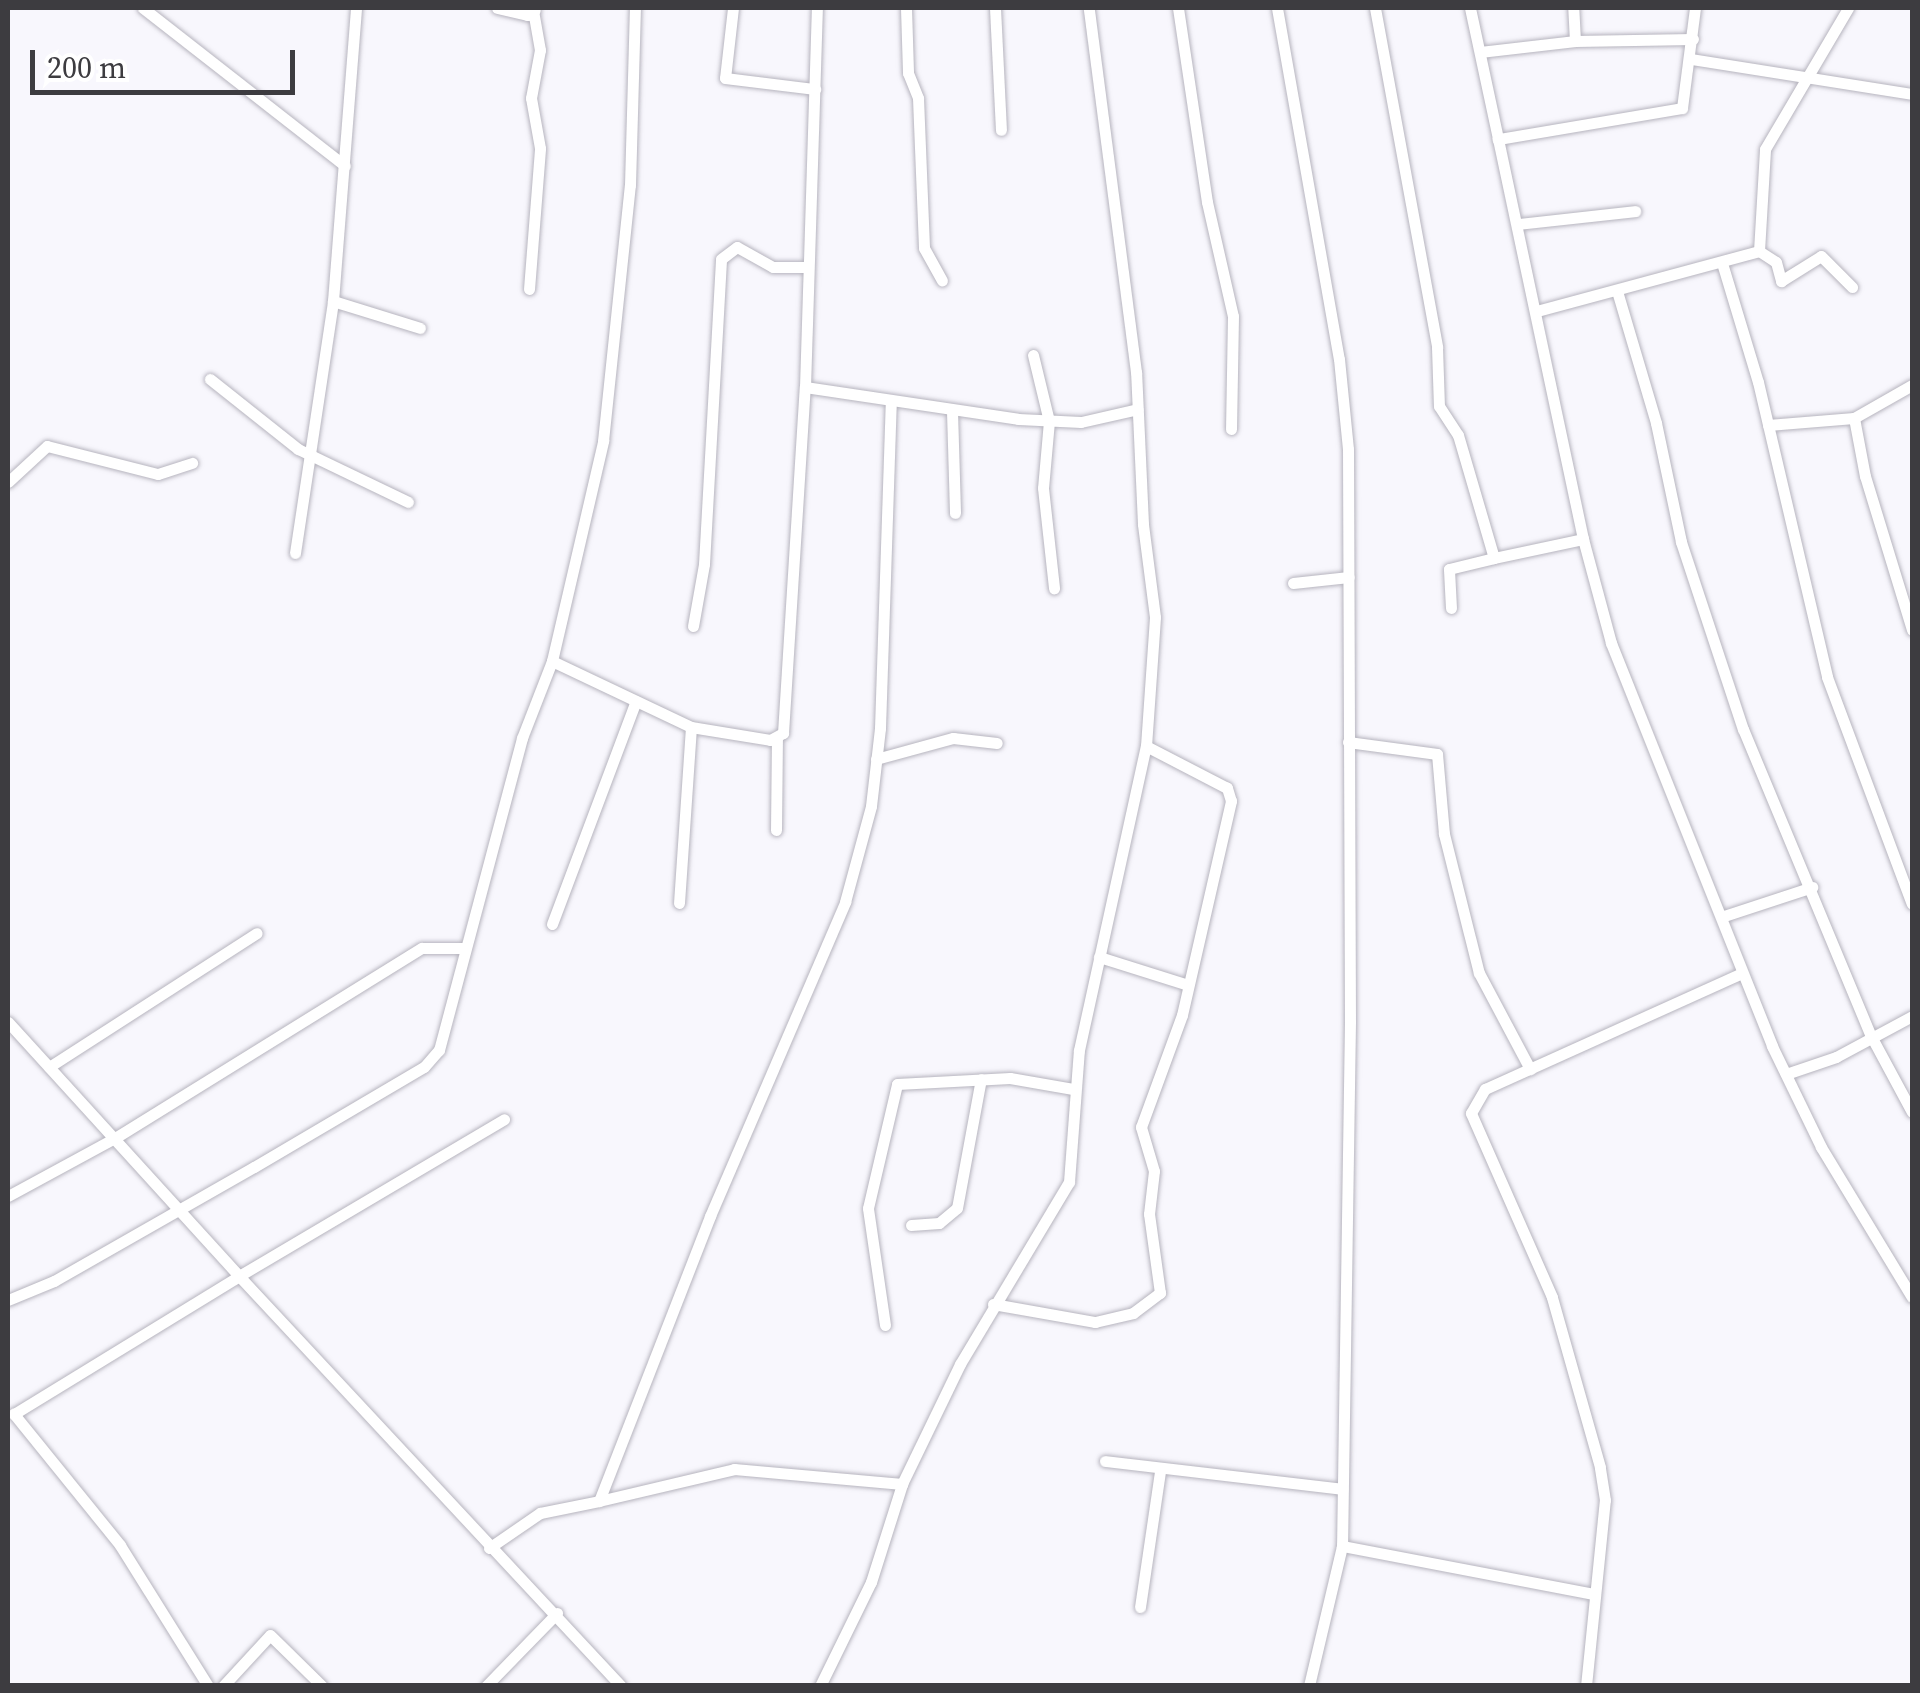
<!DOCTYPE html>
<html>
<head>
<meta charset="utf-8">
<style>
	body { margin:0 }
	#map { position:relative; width:1920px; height:1693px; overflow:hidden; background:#f8f7fd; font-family:"Source Serif 4",serif }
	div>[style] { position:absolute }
	.roads { filter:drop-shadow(0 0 2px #b6b4be) drop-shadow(0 0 2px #b6b4be) }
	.minor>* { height:11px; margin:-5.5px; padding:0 5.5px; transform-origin:5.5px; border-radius:5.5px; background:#fff }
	span { translate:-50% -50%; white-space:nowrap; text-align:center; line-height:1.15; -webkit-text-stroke:8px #fff; paint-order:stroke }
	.frame { position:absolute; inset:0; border:10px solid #3d3c40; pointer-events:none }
	.scale { position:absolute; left:30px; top:50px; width:265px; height:45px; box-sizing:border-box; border:5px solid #3d3c40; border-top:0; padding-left:12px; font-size:30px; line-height:35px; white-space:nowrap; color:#3d3c40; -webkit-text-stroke:8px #fff; paint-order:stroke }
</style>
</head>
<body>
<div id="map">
	<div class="roads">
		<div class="minor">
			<div style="left:143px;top:8px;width:256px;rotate:38deg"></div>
			<div style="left:497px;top:8px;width:31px;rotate:13deg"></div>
			<div style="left:527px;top:15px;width:9px;rotate:-32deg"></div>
			<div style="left:733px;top:8px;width:70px;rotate:96.5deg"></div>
			<div style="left:725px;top:78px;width:91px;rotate:7deg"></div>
			<div style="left:906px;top:8px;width:65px;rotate:88.2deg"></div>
			<div style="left:908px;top:73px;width:27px;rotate:68deg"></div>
			<div style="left:918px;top:98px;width:150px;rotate:87.7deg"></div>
			<div style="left:924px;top:248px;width:37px;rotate:61deg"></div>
			<div style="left:995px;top:8px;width:122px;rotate:87.2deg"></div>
			<div style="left:1178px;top:8px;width:196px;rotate:81.5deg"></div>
			<div style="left:1207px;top:202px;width:117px;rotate:77.2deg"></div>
			<div style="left:1233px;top:316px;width:113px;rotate:91deg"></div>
			<div style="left:1277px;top:8px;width:356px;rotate:80deg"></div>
			<div style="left:1339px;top:359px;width:90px;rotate:84.3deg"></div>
			<div style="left:1348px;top:449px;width:573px;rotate:89.8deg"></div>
			<div style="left:1350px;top:1022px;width:524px;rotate:90.87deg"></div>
			<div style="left:1342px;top:1546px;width:144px;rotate:103.3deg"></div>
			<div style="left:1375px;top:8px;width:345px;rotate:79.6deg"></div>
			<div style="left:1437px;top:347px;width:59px;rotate:88.1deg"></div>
			<div style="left:1439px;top:406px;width:35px;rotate:57deg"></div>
			<div style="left:1458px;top:435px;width:128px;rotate:73.7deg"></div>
			<div style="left:1494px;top:558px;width:91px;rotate:-12.1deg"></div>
			<div style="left:1470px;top:8px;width:134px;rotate:77.9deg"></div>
			<div style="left:1695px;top:8px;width:101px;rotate:97.4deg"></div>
			<div style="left:1682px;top:108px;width:187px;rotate:170.4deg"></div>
			<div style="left:1498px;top:139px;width:409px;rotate:78deg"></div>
			<div style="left:1583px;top:539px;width:108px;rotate:74.9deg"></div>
			<div style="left:1611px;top:643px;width:434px;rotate:68.2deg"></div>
			<div style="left:1772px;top:1046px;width:112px;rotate:64.1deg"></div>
			<div style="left:1821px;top:1147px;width:175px;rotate:58.8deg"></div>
			<div style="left:1575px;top:41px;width:118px;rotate:-1deg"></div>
			<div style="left:1480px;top:52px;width:96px;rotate:-6.6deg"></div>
			<div style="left:1575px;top:41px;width:33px;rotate:-93deg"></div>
			<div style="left:1691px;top:59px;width:224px;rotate:9deg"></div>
			<div style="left:1518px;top:224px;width:118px;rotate:-6.3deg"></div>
			<div style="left:1759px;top:251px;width:20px;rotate:33deg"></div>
			<div style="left:1776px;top:262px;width:20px;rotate:75deg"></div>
			<div style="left:1781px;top:281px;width:47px;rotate:-32deg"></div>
			<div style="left:1821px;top:256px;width:44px;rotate:45deg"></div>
			<div style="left:1722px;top:263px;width:124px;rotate:73.2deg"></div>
			<div style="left:1758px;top:382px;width:303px;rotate:76.8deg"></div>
			<div style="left:1827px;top:677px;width:242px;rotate:69.5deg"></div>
			<div style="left:529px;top:289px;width:141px;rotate:-85.5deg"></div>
			<div style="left:540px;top:148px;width:51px;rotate:-100.2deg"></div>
			<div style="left:531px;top:98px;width:49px;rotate:-79.4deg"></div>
			<div style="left:540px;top:50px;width:39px;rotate:-100deg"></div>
			<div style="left:1617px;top:291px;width:138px;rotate:73.5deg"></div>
			<div style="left:1656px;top:423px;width:122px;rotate:78.1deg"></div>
			<div style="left:1681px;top:542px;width:197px;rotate:71.7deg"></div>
			<div style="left:1743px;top:729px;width:333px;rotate:67.4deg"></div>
			<div style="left:1871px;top:1036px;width:86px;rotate:61.7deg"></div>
			<div style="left:333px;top:301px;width:91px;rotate:17.2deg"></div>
			<div style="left:1537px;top:311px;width:230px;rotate:-15.1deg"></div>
			<div style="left:1759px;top:251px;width:102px;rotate:-86.6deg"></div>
			<div style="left:1765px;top:149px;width:164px;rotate:-59.5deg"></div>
			<div style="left:1033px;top:355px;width:68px;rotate:76.4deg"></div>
			<div style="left:1049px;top:421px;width:67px;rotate:95.1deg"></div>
			<div style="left:1043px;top:488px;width:101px;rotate:83.7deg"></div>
			<div style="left:210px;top:379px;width:112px;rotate:38.5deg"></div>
			<div style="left:298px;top:449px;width:122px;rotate:25.7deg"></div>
			<div style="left:805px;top:387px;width:215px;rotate:8.5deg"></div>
			<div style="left:1018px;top:419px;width:63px;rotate:2.7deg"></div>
			<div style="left:1081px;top:422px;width:58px;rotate:-12.8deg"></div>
			<div style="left:952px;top:411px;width:102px;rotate:88.3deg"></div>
			<div style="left:1854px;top:418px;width:59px;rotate:79.3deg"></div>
			<div style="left:1865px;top:476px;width:161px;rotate:73deg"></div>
			<div style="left:1768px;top:425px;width:86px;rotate:-4.7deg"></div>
			<div style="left:1854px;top:418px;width:67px;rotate:-29.6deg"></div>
			<div style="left:8px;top:482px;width:53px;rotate:-42.7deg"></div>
			<div style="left:47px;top:446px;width:114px;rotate:14.2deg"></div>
			<div style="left:158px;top:474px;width:36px;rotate:-18deg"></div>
			<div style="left:295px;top:553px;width:255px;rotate:-81.4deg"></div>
			<div style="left:333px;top:301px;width:294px;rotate:-85.5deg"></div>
			<div style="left:1293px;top:583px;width:56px;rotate:-6.1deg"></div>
			<div style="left:1451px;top:608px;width:39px;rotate:-93deg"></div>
			<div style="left:1449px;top:569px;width:46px;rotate:-13.7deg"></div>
			<div style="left:693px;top:626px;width:63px;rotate:-79.9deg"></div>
			<div style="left:704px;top:564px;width:305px;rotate:-86.8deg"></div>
			<div style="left:721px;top:259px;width:20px;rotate:-37deg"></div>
			<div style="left:737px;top:247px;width:41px;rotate:29.1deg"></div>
			<div style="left:773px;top:267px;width:33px"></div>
			<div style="left:552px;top:661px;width:154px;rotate:25.4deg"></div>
			<div style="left:691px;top:727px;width:80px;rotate:9.3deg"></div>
			<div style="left:770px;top:740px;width:15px;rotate:-28deg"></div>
			<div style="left:783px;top:733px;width:347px;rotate:-86.4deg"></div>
			<div style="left:805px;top:387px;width:379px;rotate:-88.2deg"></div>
			<div style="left:1348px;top:742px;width:90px;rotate:7.7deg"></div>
			<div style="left:1437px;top:754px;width:80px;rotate:85deg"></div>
			<div style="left:1444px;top:834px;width:143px;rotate:75.9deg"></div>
			<div style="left:1479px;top:973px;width:109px;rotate:62deg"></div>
			<div style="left:876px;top:759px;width:80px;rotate:-15.3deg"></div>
			<div style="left:953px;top:738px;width:44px;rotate:6.5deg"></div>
			<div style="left:776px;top:830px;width:91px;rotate:-89.4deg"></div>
			<div style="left:679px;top:903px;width:176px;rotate:-86.1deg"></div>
			<div style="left:1724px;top:916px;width:93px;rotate:-18.2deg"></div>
			<div style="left:552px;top:924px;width:238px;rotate:-69.4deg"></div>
			<div style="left:1099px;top:957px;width:93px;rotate:17.5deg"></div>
			<div style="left:8px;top:1022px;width:343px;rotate:47.7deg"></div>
			<div style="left:239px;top:1276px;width:308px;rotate:-30.6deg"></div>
			<div style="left:49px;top:1067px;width:247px;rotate:-32.8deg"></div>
			<div style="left:1786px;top:1074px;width:53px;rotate:-18.8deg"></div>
			<div style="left:1836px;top:1057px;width:86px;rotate:-28.3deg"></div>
			<div style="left:8px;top:1196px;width:122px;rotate:-28.5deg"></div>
			<div style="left:115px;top:1138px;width:361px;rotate:-31.8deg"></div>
			<div style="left:422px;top:948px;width:42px"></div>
			<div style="left:911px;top:1225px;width:28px;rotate:-4deg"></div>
			<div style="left:939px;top:1223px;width:23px;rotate:-40deg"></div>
			<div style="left:957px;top:1208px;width:131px;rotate:-79.5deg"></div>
			<div style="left:8px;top:1300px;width:50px;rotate:-22.4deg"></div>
			<div style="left:54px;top:1281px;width:230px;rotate:-29.7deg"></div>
			<div style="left:254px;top:1167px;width:197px;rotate:-30.5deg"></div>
			<div style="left:424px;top:1067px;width:23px;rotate:-49deg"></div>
			<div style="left:439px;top:1050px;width:323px;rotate:-75.1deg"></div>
			<div style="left:522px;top:738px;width:83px;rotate:-68.7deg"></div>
			<div style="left:552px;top:661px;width:226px;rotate:-76.9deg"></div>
			<div style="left:603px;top:441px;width:257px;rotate:-84deg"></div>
			<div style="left:630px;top:185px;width:177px;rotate:-88.4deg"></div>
			<div style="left:993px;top:1304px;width:104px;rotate:10deg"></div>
			<div style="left:1095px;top:1322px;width:39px;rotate:-13deg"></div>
			<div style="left:1133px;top:1313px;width:34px;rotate:-37deg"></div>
			<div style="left:1160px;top:1293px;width:80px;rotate:-97.9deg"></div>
			<div style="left:1149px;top:1214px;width:43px;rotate:-83.4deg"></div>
			<div style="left:1154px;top:1171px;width:46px;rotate:-106.5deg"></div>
			<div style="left:1141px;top:1127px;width:119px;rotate:-69.9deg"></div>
			<div style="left:1182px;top:1015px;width:220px;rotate:-77.1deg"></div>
			<div style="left:1231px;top:801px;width:14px;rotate:-107deg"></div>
			<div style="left:1227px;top:788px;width:91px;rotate:-152.6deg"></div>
			<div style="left:885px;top:1325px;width:118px;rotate:-98.3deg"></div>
			<div style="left:868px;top:1208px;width:127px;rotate:-76.8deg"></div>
			<div style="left:897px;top:1084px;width:113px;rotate:-3deg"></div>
			<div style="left:1010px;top:1078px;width:64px;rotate:9.9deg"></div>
			<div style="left:1105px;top:1461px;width:239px;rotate:6.7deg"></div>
			<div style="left:599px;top:1501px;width:139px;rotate:-13.3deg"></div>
			<div style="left:734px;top:1469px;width:169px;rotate:5.1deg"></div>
			<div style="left:1342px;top:1546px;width:256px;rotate:10.8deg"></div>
			<div style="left:489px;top:1548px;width:62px;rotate:-34.5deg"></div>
			<div style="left:540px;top:1513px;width:60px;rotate:-11.5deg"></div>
			<div style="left:599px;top:1501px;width:306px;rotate:-68.7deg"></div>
			<div style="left:710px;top:1216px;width:342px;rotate:-66.7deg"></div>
			<div style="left:845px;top:902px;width:99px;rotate:-74.8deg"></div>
			<div style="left:871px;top:806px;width:79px;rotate:-83.4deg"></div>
			<div style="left:880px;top:728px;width:327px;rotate:-88.1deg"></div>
			<div style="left:1140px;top:1607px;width:137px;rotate:-81.6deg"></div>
			<div style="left:208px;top:1686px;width:166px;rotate:-122deg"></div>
			<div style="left:120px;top:1545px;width:169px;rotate:-129deg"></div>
			<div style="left:14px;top:1414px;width:264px;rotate:-31.5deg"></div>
			<div style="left:239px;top:1276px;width:560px;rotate:47.02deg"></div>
			<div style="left:223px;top:1686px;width:69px;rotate:-47.3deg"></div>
			<div style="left:270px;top:1635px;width:73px;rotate:44.4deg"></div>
			<div style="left:486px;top:1686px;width:102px;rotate:-45.8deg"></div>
			<div style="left:820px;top:1686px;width:116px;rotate:-63.9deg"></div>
			<div style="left:871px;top:1582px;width:103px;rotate:-72.4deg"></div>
			<div style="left:902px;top:1484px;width:133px;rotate:-64.2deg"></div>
			<div style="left:960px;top:1364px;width:212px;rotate:-59.1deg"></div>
			<div style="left:1069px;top:1182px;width:132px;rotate:-85.7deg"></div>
			<div style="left:1079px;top:1050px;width:311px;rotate:-77.6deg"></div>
			<div style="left:1146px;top:746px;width:129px;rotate:-86deg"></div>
			<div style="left:1155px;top:617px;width:94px;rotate:-97.4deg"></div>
			<div style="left:1143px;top:524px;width:152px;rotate:-92.6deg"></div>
			<div style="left:1136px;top:372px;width:367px;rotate:-97.4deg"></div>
			<div style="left:1586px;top:1686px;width:187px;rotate:-84.2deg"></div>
			<div style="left:1605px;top:1500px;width:33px;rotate:-99deg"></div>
			<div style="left:1600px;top:1467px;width:177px;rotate:-105.8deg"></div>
			<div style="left:1552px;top:1297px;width:201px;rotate:-113.8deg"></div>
			<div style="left:1471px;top:1113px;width:28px;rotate:-60deg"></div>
			<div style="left:1485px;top:1089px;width:282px;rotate:-24.3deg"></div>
		</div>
	</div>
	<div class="frame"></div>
	<div class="scale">200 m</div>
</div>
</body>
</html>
